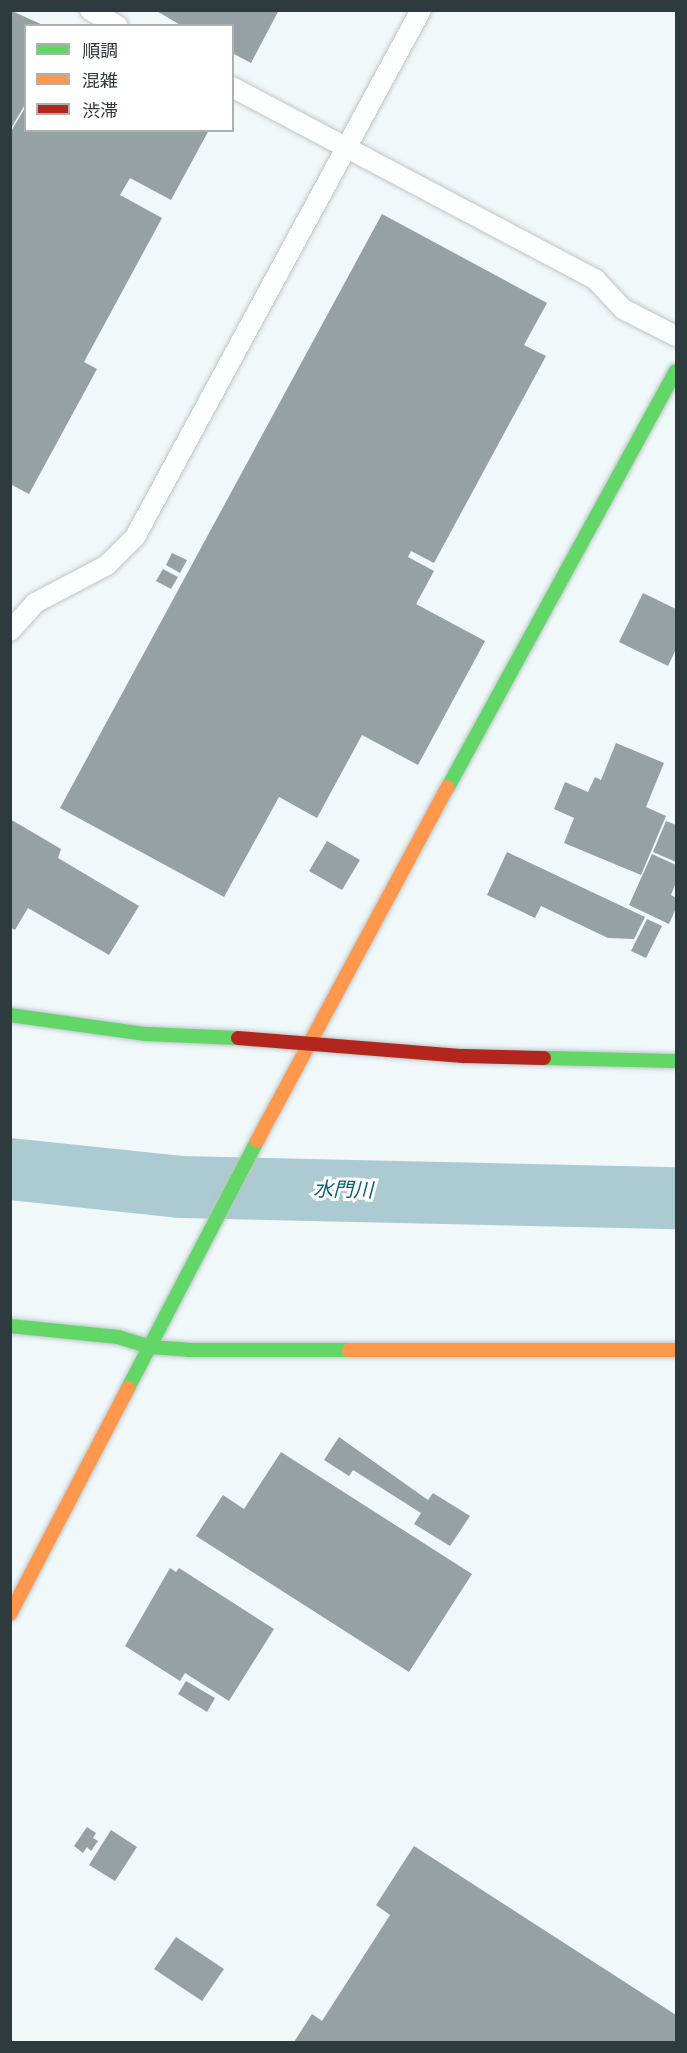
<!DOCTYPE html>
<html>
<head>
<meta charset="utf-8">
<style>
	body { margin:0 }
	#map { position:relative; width:687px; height:2053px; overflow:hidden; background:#f0f8fa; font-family:"PT Sans Narrow","Noto Sans JP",sans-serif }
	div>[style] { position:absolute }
	.river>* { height:62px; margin:-31px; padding:0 31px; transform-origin:31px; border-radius:31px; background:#accad1 }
	.building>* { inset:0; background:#96a1a3 }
	.roads { filter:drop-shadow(0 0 2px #bcc5c8) drop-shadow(0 0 2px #bcc5c8) }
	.lane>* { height:20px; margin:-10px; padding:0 10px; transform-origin:10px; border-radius:10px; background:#fdfefe }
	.fast>* { height:14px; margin:-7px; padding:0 7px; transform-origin:7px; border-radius:7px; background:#63d668 }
	.slow>* { height:14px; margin:-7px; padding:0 7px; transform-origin:7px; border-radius:7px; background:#ff974d }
	.jam>* { height:14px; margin:-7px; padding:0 7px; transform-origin:7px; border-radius:7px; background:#b3261e }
	span { translate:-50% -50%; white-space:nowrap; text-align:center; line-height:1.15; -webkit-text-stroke:6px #fff; paint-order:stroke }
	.water-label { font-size:20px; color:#10616f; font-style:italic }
	.frame { position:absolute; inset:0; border:12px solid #2e3b3e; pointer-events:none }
	.legend { position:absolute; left:24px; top:24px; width:210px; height:108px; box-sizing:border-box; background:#fff; border:2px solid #abb1b2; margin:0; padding:8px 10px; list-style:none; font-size:18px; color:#2e3b3e }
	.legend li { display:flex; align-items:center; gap:12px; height:30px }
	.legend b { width:30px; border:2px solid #abb1b2 }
</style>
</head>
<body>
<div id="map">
	<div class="river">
		<div style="left:10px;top:1169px;width:173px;rotate:6deg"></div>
		<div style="left:182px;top:1187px;width:494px;rotate:1.3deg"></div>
	</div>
	<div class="building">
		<div style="clip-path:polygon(10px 10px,45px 26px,26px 26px,26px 103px,10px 130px)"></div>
		<div style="clip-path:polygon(155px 10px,279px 10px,251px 63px,232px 53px,232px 26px,182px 26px)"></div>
		<div style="clip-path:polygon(26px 106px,26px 130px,209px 130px,171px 200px,130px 178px,120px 195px,162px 218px,84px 362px,97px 369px,29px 494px,10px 484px,10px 133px)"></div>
		<div style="clip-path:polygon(382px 214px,547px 303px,524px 345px,546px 356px,434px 563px,411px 551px,408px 557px,434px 571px,416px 604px,485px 641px,418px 765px,362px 735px,317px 818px,279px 797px,224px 897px,60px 808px)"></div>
		<div style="clip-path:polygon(172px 553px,187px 560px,180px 573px,166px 565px)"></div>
		<div style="clip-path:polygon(163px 569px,178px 577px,171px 589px,156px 581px)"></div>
		<div style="clip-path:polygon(643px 593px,676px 609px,676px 649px,668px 666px,619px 642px)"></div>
		<div style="clip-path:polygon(616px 743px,664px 763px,646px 807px,666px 816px,641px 875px,564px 843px,574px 818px,554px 809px,565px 782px,588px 792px,595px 777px,601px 780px)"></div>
		<div style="clip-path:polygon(10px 819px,61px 849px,58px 858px,139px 906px,109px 955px,28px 908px,15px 930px,10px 927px)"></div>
		<div style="clip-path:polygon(666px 821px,676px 825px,676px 862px,653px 852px)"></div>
		<div style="clip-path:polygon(327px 841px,360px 860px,342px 890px,309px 871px)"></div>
		<div style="clip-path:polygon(507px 852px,645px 917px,634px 939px,608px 938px,541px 906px,535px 918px,487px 895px)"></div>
		<div style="clip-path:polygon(652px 854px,676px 865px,676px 882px,671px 895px,676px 898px,676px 908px,669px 924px,629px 905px)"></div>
		<div style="clip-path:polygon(647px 919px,662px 926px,646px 958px,631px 951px)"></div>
		<div style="clip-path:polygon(339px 1437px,428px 1500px,433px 1493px,470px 1516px,450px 1546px,414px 1524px,421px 1513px,353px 1470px,349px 1476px,324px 1460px)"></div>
		<div style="clip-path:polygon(281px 1452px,472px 1574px,409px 1672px,196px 1536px,223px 1495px,244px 1509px)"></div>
		<div style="clip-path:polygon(170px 1568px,176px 1572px,179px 1568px,274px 1629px,229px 1701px,185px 1673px,180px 1681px,125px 1646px)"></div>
		<div style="clip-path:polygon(186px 1681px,215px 1698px,207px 1712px,178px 1694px)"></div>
		<div style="clip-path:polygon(87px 1827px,96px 1833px,93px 1838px,98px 1841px,91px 1851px,87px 1847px,83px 1853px,74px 1846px)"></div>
		<div style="clip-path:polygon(111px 1830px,137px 1847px,115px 1881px,89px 1865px)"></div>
		<div style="clip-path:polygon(414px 1846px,676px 2015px,676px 2042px,294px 2042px,312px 2014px,322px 2021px,390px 1915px,376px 1905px)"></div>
		<div style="clip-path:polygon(176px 1937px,224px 1969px,202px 2001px,154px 1969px)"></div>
	</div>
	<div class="roads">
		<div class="lane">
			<div style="left:90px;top:10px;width:32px;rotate:30deg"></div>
			<div style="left:232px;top:87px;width:411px;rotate:27.9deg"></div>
			<div style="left:595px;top:279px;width:41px;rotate:47deg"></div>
			<div style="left:623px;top:309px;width:59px;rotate:27deg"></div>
			<div style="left:10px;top:631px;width:38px;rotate:-48deg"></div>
			<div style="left:35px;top:603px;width:81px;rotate:-27.8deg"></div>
			<div style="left:107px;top:565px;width:40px;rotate:-45deg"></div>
			<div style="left:135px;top:537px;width:600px;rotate:-61.51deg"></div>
		</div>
		<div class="fast">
			<div style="left:448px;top:787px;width:474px;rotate:-61.3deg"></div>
			<div style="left:10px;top:1015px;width:137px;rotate:8deg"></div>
			<div style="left:146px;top:1034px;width:92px;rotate:2.5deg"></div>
			<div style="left:544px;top:1058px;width:132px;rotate:1.3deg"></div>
			<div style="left:10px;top:1326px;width:109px;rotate:5.8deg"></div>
			<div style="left:118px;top:1337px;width:34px;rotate:17deg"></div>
			<div style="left:150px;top:1347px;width:39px;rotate:4deg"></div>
			<div style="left:189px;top:1350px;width:160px"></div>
			<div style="left:128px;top:1388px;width:279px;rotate:-62.4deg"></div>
		</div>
		<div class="slow">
			<div style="left:257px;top:1141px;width:402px;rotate:-61.7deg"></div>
			<div style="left:349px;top:1350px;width:327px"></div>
			<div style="left:10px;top:1614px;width:255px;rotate:-62.4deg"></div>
		</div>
		<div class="jam">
			<div style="left:238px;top:1038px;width:226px;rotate:4.6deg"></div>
			<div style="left:463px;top:1056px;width:81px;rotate:1.4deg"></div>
		</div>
	</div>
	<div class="water-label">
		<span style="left:343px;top:1190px;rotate:1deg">水門川</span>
	</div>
	<div class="frame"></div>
	<ul class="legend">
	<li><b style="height:8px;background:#63d668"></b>順調</li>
	<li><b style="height:8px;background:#ff974d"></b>混雑</li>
	<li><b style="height:8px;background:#b3261e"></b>渋滞</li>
	</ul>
</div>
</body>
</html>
